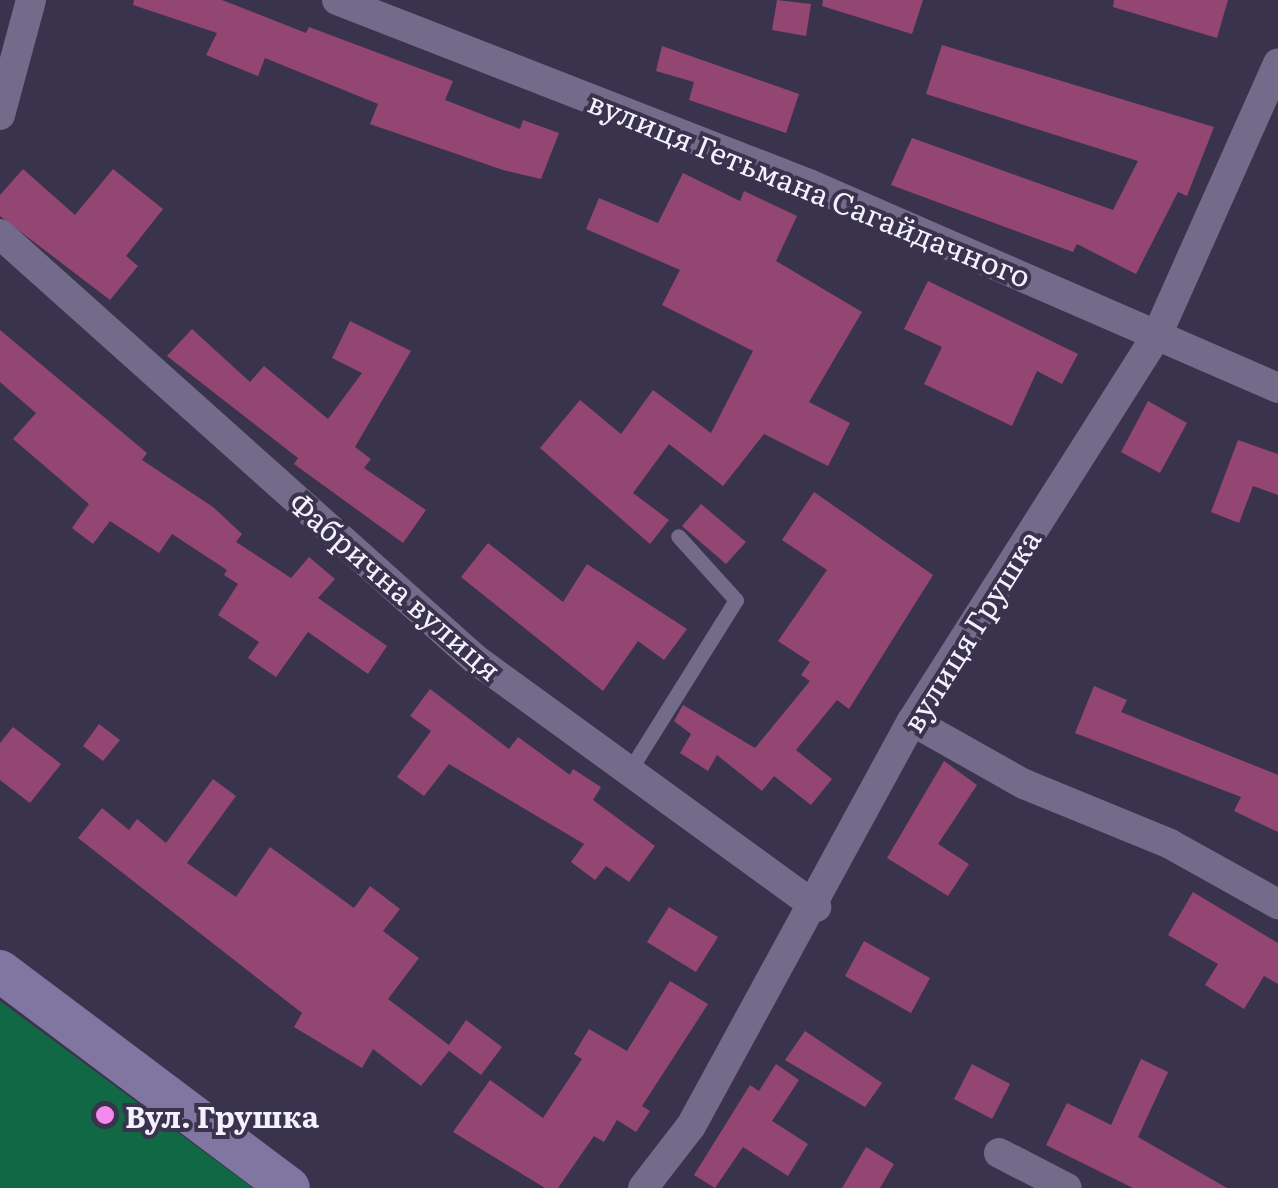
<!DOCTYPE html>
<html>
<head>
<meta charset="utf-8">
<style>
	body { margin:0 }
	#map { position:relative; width:1278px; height:1188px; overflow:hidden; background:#3a334d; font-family:Literata,serif }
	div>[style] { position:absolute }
	.green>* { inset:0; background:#106944 }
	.building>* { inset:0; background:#944673 }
	.service>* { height:15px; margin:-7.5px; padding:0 7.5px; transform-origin:7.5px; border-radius:7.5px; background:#736b89 }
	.minor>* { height:30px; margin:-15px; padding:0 15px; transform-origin:15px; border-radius:15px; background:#736b89 }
	.secondary>* { height:42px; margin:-21px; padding:0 21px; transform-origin:21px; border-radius:21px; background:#8176a2 }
	.dots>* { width:28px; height:28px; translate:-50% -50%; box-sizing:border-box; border:5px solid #3a334d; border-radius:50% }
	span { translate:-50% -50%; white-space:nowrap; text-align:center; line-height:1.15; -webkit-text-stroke:8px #3a334d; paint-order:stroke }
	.street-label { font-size:30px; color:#f4f1fe }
	.poi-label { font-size:30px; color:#f4f1fe; font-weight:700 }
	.left { translate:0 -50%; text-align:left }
</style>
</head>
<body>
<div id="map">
	<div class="green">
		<div style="clip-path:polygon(0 1001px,253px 1188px,0 1188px)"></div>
	</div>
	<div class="building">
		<div style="clip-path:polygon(134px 0,222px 0,306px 33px,309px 27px,453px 81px,445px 100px,520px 129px,523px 120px,559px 133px,541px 179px,503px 170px,370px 124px,378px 104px,265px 58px,258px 76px,206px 55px,217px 33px,133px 5px)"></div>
		<div style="clip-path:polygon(777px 0,811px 4px,806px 36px,772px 30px)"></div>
		<div style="clip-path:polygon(823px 0,923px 0,912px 34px,822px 6px)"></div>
		<div style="clip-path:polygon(1114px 0,1228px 0,1217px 38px,1113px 7px)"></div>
		<div style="clip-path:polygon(942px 45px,1214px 127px,1187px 196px,1178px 192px,1136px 274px,1077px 244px,1073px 252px,891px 185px,912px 138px,1113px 210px,1138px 161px,926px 94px)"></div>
		<div style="clip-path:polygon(662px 46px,799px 94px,786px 133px,689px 100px,694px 82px,656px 71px)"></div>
		<div style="clip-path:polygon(23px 169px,75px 215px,113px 169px,163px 209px,126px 256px,138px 266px,110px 300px,0 216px,0 195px)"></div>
		<div style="clip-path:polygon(683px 173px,740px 201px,744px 191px,797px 216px,776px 261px,862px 312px,809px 402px,850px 423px,828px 466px,764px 434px,723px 486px,669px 444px,633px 493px,669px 520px,650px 544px,540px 448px,580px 400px,621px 434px,653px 390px,711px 433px,753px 351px,662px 305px,680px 270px,586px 229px,599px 198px,658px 223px)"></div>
		<div style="clip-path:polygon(928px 281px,1078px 354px,1062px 384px,1037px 371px,1012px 426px,924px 384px,942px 347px,904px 329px)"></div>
		<div style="clip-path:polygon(350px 321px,411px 351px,355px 447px,371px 459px,364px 468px,426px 510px,403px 543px,294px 464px,298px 458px,167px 356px,192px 329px,250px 382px,264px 366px,328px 419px,362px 373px,332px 358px)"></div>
		<div style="clip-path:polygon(0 330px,147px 453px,142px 460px,213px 507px,242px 534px,236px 542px,291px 578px,309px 557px,335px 579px,318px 598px,387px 646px,368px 674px,308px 632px,276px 677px,248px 658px,259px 642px,218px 615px,238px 584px,224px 575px,227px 570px,172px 534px,159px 553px,110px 521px,93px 544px,72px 528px,89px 504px,13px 439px,36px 413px,0 382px)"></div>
		<div style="clip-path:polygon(1148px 401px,1187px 423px,1160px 473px,1121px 452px)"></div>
		<div style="clip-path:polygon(1238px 440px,1278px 454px,1278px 495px,1253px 486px,1239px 523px,1211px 512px)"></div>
		<div style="clip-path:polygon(814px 492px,933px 575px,849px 709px,837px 700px,796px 750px,832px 779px,811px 805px,774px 776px,762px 791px,717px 755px,708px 771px,680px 753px,691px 734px,674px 721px,683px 705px,755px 748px,810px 681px,801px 675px,810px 662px,778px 641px,827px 570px,782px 540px)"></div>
		<div style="clip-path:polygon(701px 504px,746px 542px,726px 564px,682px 526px)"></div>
		<div style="clip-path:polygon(488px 543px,563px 602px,587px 564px,687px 629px,664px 660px,638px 641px,603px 691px,461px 577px)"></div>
		<div style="clip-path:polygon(1094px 686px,1127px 700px,1121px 712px,1278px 775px,1278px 832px,1234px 811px,1241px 797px,1075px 733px)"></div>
		<div style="clip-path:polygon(430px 689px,509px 749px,518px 737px,570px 775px,573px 769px,601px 787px,593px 800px,655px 846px,629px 882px,606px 866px,595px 880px,571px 862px,584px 844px,449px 764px,424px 796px,397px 777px,431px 731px,410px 716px)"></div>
		<div style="clip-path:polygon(99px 724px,120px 740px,103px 761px,83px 746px)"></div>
		<div style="clip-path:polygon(13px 727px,61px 764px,30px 803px,0 780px,0 743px)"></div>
		<div style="clip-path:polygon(944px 761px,977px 785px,938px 844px,969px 864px,948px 896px,887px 858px)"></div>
		<div style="clip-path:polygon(213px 779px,236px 796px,187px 863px,236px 897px,270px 847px,354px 908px,370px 886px,400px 909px,383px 931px,419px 958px,388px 999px,449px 1045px,466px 1020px,502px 1047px,481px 1075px,449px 1051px,421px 1086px,373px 1049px,362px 1068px,294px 1027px,302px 1013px,78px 838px,102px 808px,129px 830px,137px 819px,166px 843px)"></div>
		<div style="clip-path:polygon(1193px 892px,1278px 943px,1278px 984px,1264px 976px,1244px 1009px,1205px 985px,1218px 964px,1168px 935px)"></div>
		<div style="clip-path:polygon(669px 907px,718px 937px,696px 972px,647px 942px)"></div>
		<div style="clip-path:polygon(864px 941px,930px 978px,911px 1013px,845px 976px)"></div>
		<div style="clip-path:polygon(670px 981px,708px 1004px,642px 1106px,650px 1111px,636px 1132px,617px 1120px,604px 1142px,594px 1136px,558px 1188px,545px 1188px,453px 1132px,490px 1080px,543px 1118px,582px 1059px,574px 1054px,589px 1029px,627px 1051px)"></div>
		<div style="clip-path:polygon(805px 1031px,882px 1083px,865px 1107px,785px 1060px)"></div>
		<div style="clip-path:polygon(1141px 1059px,1168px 1072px,1138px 1137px,1227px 1188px,1133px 1188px,1046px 1145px,1067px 1103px,1111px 1125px)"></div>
		<div style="clip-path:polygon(776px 1064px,799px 1080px,772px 1121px,808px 1144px,788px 1176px,743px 1147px,715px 1188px,694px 1175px,750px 1085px,759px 1091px)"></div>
		<div style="clip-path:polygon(972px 1064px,1010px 1084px,992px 1119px,954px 1099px)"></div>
		<div style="clip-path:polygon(866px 1147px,894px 1164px,880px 1188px,842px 1188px)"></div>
	</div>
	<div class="service">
		<div style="left:631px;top:768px;width:198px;rotate:-58deg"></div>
		<div style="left:736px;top:600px;width:86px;rotate:-132.2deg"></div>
	</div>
	<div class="minor">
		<div style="left:337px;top:0;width:507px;rotate:21.3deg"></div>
		<div style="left:809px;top:184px;width:511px;rotate:23.51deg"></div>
		<div style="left:0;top:115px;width:119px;rotate:-74.9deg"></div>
		<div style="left:0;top:234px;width:637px;rotate:41.82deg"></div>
		<div style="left:475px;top:659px;width:422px;rotate:36deg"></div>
		<div style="left:912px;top:721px;width:129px;rotate:29.4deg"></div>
		<div style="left:1024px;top:784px;width:158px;rotate:22.3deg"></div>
		<div style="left:1170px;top:844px;width:124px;rotate:29.1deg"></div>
		<div style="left:999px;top:1153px;width:76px;rotate:27.2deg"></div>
		<div style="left:643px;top:1188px;width:78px;rotate:-52.3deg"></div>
		<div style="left:691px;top:1126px;width:461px;rotate:-61.4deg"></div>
		<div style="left:912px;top:721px;width:459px;rotate:-57.6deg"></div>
		<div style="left:1158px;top:333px;width:295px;rotate:-66deg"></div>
	</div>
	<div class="secondary">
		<div style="left:0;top:971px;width:361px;rotate:36.9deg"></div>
	</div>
	<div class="dots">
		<div style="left:105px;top:1115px;background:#f589ee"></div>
	</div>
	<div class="street-label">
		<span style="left:810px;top:188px;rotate:22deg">вулиця Гетьмана Сагайдачного</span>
		<span style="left:396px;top:585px;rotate:41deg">Фабрична вулиця</span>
		<span style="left:970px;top:630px;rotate:-58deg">вулиця Грушка</span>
	</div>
	<div class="poi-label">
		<span class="left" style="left:125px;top:1115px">Вул. Грушка</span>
	</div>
</div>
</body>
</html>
